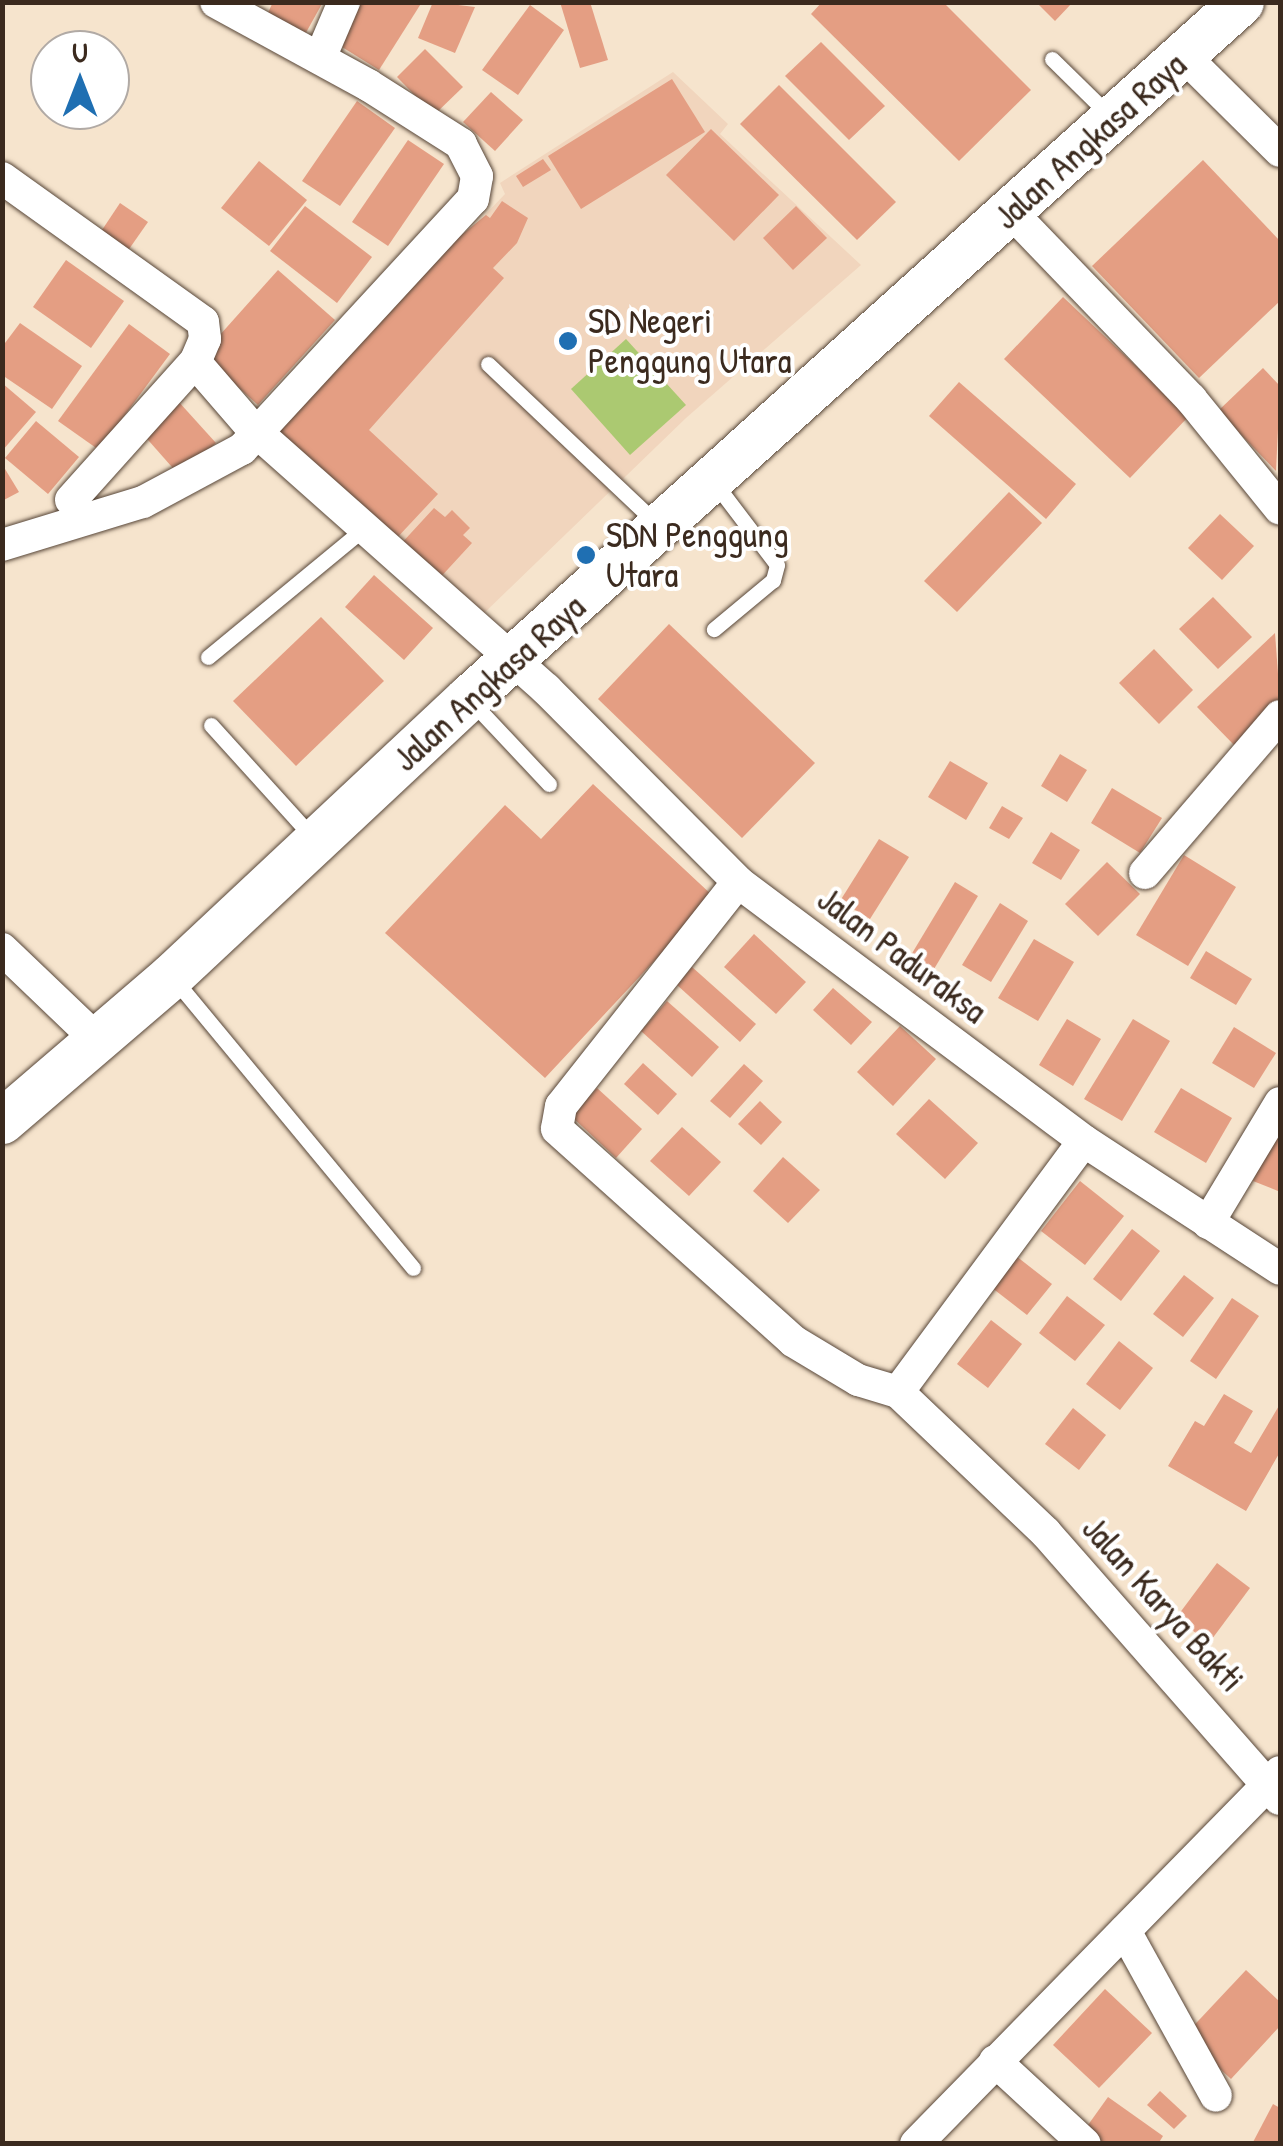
<!DOCTYPE html>
<html>
<head>
<meta charset="utf-8">
<style>
	body { margin:0 }
	#map { position:relative; width:1283px; height:2146px; overflow:hidden; background:#f6e4cd; font-family:"Patrick Hand",sans-serif }
	div>[style] { position:absolute }
	.built>* { inset:0; background:#f1d5bd }
	.green>* { inset:0; background:#abc971 }
	.building>* { inset:0; background:#e49e83 }
	.roads { filter:drop-shadow(0 0 2px #574638) drop-shadow(0 0 2px #574638) }
	.lane>* { height:15px; margin:-7.5px; padding:0 7.5px; transform-origin:7.5px; border-radius:7.5px; background:#fff }
	.street>* { height:32px; margin:-16px; padding:0 16px; transform-origin:16px; border-radius:16px; background:#fff }
	.secondary>* { height:45px; margin:-22.5px; padding:0 22.5px; transform-origin:22.5px; border-radius:22.5px; background:#fff }
	.dots>* { width:28px; height:28px; translate:-50% -50%; box-sizing:border-box; border:5px solid #fff; border-radius:50% }
	span { translate:-50% -50%; white-space:nowrap; text-align:center; line-height:1.15; -webkit-text-stroke:8px #fff; paint-order:stroke }
	.street-label { font-size:35px; color:#3b2a1e }
	.poi-label { font-size:35px; color:#3b2a1e }
	.left { translate:0 -50%; text-align:left }
	.frame { position:absolute; inset:0; border:5px solid #3b2a1e; pointer-events:none }
	.north { position:absolute; left:30px; top:30px; width:100px; height:100px; box-sizing:border-box; background:#fff; border:2px solid #b1aaa5; border-radius:50%; rotate:0deg; font-size:28px; font-weight:700; line-height:40px; text-align:center; color:#3b2a1e }
	.north::after { content:''; display:block; margin:auto; width:35px; height:45px; background:#1f6fb2; clip-path:polygon(50% 0,100% 100%,50% 72%,0 100%) }
</style>
</head>
<body>
<div id="map">
	<div class="built">
		<div style="clip-path:polygon(673px 72px,728px 124px,720px 134px,861px 265px,686px 418px,478px 619px,276px 434px,505px 194px,500px 183px)"></div>
	</div>
	<div class="green">
		<div style="clip-path:polygon(626px 339px,686px 405px,630px 455px,571px 389px)"></div>
	</div>
	<div class="building">
		<div style="clip-path:polygon(273px 2px,323px 2px,303px 38px,266px 17px)"></div>
		<div style="clip-path:polygon(360px 2px,422px 2px,379px 70px,334px 42px)"></div>
		<div style="clip-path:polygon(433px 2px,475px 7px,455px 53px,418px 38px)"></div>
		<div style="clip-path:polygon(560px 2px,590px 2px,608px 60px,580px 68px)"></div>
		<div style="clip-path:polygon(822px 2px,943px 2px,1031px 90px,959px 161px,811px 14px)"></div>
		<div style="clip-path:polygon(1036px 2px,1073px 2px,1055px 21px)"></div>
		<div style="clip-path:polygon(530px 5px,564px 30px,518px 95px,482px 70px)"></div>
		<div style="clip-path:polygon(821px 42px,885px 106px,849px 140px,785px 76px)"></div>
		<div style="clip-path:polygon(425px 49px,463px 87px,434px 115px,397px 77px)"></div>
		<div style="clip-path:polygon(672px 79px,705px 132px,581px 209px,548px 156px)"></div>
		<div style="clip-path:polygon(779px 85px,896px 202px,857px 240px,740px 124px)"></div>
		<div style="clip-path:polygon(491px 92px,523px 120px,495px 151px,463px 122px)"></div>
		<div style="clip-path:polygon(357px 101px,395px 128px,340px 206px,302px 181px)"></div>
		<div style="clip-path:polygon(711px 129px,779px 195px,734px 241px,666px 175px)"></div>
		<div style="clip-path:polygon(408px 140px,444px 164px,388px 246px,352px 222px)"></div>
		<div style="clip-path:polygon(543px 159px,551px 170px,523px 187px,516px 176px)"></div>
		<div style="clip-path:polygon(1203px 160px,1280px 241px,1280px 301px,1199px 378px,1092px 266px)"></div>
		<div style="clip-path:polygon(259px 161px,307px 200px,269px 246px,221px 208px)"></div>
		<div style="clip-path:polygon(502px 201px,528px 218px,517px 243px,493px 268px,504px 278px,369px 430px,438px 494px,394px 541px,276px 434px,459px 237px,486px 215px,490px 218px)"></div>
		<div style="clip-path:polygon(120px 203px,148px 222px,127px 252px,100px 233px)"></div>
		<div style="clip-path:polygon(305px 206px,372px 257px,337px 303px,270px 251px)"></div>
		<div style="clip-path:polygon(796px 206px,827px 238px,793px 270px,763px 238px)"></div>
		<div style="clip-path:polygon(66px 260px,124px 301px,91px 348px,33px 307px)"></div>
		<div style="clip-path:polygon(278px 270px,335px 320px,258px 405px,202px 355px)"></div>
		<div style="clip-path:polygon(1063px 297px,1189px 416px,1130px 478px,1004px 359px)"></div>
		<div style="clip-path:polygon(20px 323px,82px 366px,52px 409px,2px 375px,2px 347px)"></div>
		<div style="clip-path:polygon(129px 324px,170px 354px,99px 450px,58px 421px)"></div>
		<div style="clip-path:polygon(1263px 368px,1280px 386px,1276px 471px,1218px 411px)"></div>
		<div style="clip-path:polygon(959px 382px,1076px 484px,1046px 519px,929px 416px)"></div>
		<div style="clip-path:polygon(2px 383px,36px 412px,2px 451px)"></div>
		<div style="clip-path:polygon(178px 401px,216px 443px,179px 475px,141px 432px)"></div>
		<div style="clip-path:polygon(36px 421px,79px 457px,48px 494px,5px 458px)"></div>
		<div style="clip-path:polygon(2px 464px,19px 492px,2px 501px)"></div>
		<div style="clip-path:polygon(1009px 492px,1042px 523px,957px 612px,924px 581px)"></div>
		<div style="clip-path:polygon(434px 508px,445px 517px,452px 510px,470px 528px,463px 535px,472px 543px,437px 581px,399px 546px)"></div>
		<div style="clip-path:polygon(1220px 514px,1254px 546px,1222px 580px,1188px 548px)"></div>
		<div style="clip-path:polygon(374px 575px,433px 628px,404px 660px,345px 607px)"></div>
		<div style="clip-path:polygon(1213px 597px,1252px 637px,1218px 669px,1179px 629px)"></div>
		<div style="clip-path:polygon(321px 617px,384px 681px,296px 766px,233px 701px)"></div>
		<div style="clip-path:polygon(669px 624px,815px 763px,742px 838px,598px 699px)"></div>
		<div style="clip-path:polygon(1275px 633px,1280px 701px,1234px 745px,1197px 707px)"></div>
		<div style="clip-path:polygon(1154px 649px,1193px 690px,1159px 724px,1119px 683px)"></div>
		<div style="clip-path:polygon(1060px 754px,1087px 770px,1067px 802px,1041px 786px)"></div>
		<div style="clip-path:polygon(950px 761px,988px 783px,966px 820px,928px 797px)"></div>
		<div style="clip-path:polygon(593px 784px,714px 897px,545px 1078px,385px 933px,505px 805px,541px 839px)"></div>
		<div style="clip-path:polygon(1112px 788px,1162px 818px,1140px 853px,1091px 823px)"></div>
		<div style="clip-path:polygon(1002px 806px,1023px 818px,1009px 839px,989px 828px)"></div>
		<div style="clip-path:polygon(1051px 832px,1080px 850px,1061px 880px,1032px 863px)"></div>
		<div style="clip-path:polygon(879px 839px,909px 857px,870px 919px,840px 901px)"></div>
		<div style="clip-path:polygon(1184px 855px,1236px 887px,1188px 966px,1136px 935px)"></div>
		<div style="clip-path:polygon(1107px 862px,1140px 894px,1098px 936px,1065px 904px)"></div>
		<div style="clip-path:polygon(955px 882px,978px 896px,934px 969px,911px 955px)"></div>
		<div style="clip-path:polygon(1000px 903px,1028px 921px,991px 982px,962px 965px)"></div>
		<div style="clip-path:polygon(754px 934px,806px 982px,776px 1014px,724px 967px)"></div>
		<div style="clip-path:polygon(1034px 939px,1074px 962px,1038px 1021px,998px 998px)"></div>
		<div style="clip-path:polygon(1206px 951px,1252px 979px,1236px 1005px,1190px 978px)"></div>
		<div style="clip-path:polygon(692px 967px,756px 1024px,740px 1042px,677px 985px)"></div>
		<div style="clip-path:polygon(833px 988px,872px 1022px,851px 1045px,813px 1010px)"></div>
		<div style="clip-path:polygon(667px 1001px,719px 1047px,692px 1077px,641px 1031px)"></div>
		<div style="clip-path:polygon(1067px 1019px,1101px 1039px,1073px 1086px,1039px 1065px)"></div>
		<div style="clip-path:polygon(1133px 1019px,1170px 1041px,1122px 1121px,1084px 1099px)"></div>
		<div style="clip-path:polygon(900px 1026px,936px 1059px,893px 1106px,857px 1072px)"></div>
		<div style="clip-path:polygon(1234px 1027px,1276px 1053px,1254px 1088px,1212px 1063px)"></div>
		<div style="clip-path:polygon(643px 1063px,677px 1094px,658px 1115px,624px 1084px)"></div>
		<div style="clip-path:polygon(744px 1064px,763px 1081px,730px 1118px,710px 1101px)"></div>
		<div style="clip-path:polygon(597px 1088px,642px 1129px,616px 1158px,571px 1116px)"></div>
		<div style="clip-path:polygon(1181px 1088px,1232px 1118px,1206px 1163px,1154px 1132px)"></div>
		<div style="clip-path:polygon(929px 1099px,978px 1143px,945px 1179px,896px 1134px)"></div>
		<div style="clip-path:polygon(760px 1101px,782px 1122px,761px 1145px,738px 1124px)"></div>
		<div style="clip-path:polygon(1280px 1118px,1280px 1186px,1278px 1191px,1253px 1181px)"></div>
		<div style="clip-path:polygon(682px 1127px,721px 1162px,689px 1196px,650px 1161px)"></div>
		<div style="clip-path:polygon(783px 1157px,820px 1190px,788px 1223px,753px 1191px)"></div>
		<div style="clip-path:polygon(1080px 1181px,1124px 1216px,1085px 1265px,1041px 1231px)"></div>
		<div style="clip-path:polygon(1132px 1229px,1160px 1251px,1121px 1301px,1093px 1279px)"></div>
		<div style="clip-path:polygon(1012px 1253px,1052px 1284px,1027px 1315px,987px 1284px)"></div>
		<div style="clip-path:polygon(1184px 1275px,1214px 1298px,1183px 1337px,1153px 1314px)"></div>
		<div style="clip-path:polygon(1067px 1296px,1105px 1325px,1075px 1361px,1039px 1333px)"></div>
		<div style="clip-path:polygon(1232px 1298px,1259px 1316px,1216px 1379px,1190px 1361px)"></div>
		<div style="clip-path:polygon(991px 1320px,1022px 1344px,988px 1388px,957px 1364px)"></div>
		<div style="clip-path:polygon(1119px 1341px,1153px 1368px,1120px 1410px,1086px 1384px)"></div>
		<div style="clip-path:polygon(1224px 1394px,1253px 1411px,1234px 1443px,1251px 1453px,1280px 1404px,1280px 1452px,1246px 1511px,1168px 1466px,1195px 1421px,1204px 1426px)"></div>
		<div style="clip-path:polygon(1073px 1408px,1106px 1435px,1079px 1470px,1045px 1444px)"></div>
		<div style="clip-path:polygon(1217px 1563px,1250px 1588px,1209px 1643px,1176px 1618px)"></div>
		<div style="clip-path:polygon(1246px 1970px,1280px 2002px,1280px 2026px,1231px 2079px,1184px 2036px)"></div>
		<div style="clip-path:polygon(1105px 1989px,1152px 2033px,1099px 2088px,1053px 2045px)"></div>
		<div style="clip-path:polygon(1160px 2091px,1187px 2116px,1174px 2129px,1147px 2105px)"></div>
		<div style="clip-path:polygon(1108px 2097px,1163px 2136px,1158px 2144px,1100px 2144px,1083px 2132px)"></div>
		<div style="clip-path:polygon(1273px 2104px,1280px 2108px,1280px 2144px,1252px 2144px)"></div>
	</div>
	<div class="roads">
		<div class="lane">
			<div style="left:1052px;top:59px;width:83px;rotate:44.5deg"></div>
			<div style="left:488px;top:364px;width:230px;rotate:43.4deg"></div>
			<div style="left:714px;top:482px;width:104px;rotate:52.8deg"></div>
			<div style="left:777px;top:565px;width:16px;rotate:105deg"></div>
			<div style="left:773px;top:580px;width:77px;rotate:140.3deg"></div>
			<div style="left:208px;top:657px;width:200px;rotate:-39.5deg"></div>
			<div style="left:471px;top:701px;width:114px;rotate:46.8deg"></div>
			<div style="left:211px;top:725px;width:152px;rotate:47.9deg"></div>
			<div style="left:174px;top:979px;width:375px;rotate:50.4deg"></div>
		</div>
		<div class="street">
			<div style="left:1184px;top:56px;width:135px;rotate:44.7deg"></div>
			<div style="left:320px;top:58px;width:61px;rotate:-66.8deg"></div>
			<div style="left:2px;top:178px;width:247px;rotate:35.6deg"></div>
			<div style="left:203px;top:322px;width:17px;rotate:83deg"></div>
			<div style="left:205px;top:339px;width:25px;rotate:113deg"></div>
			<div style="left:195px;top:362px;width:87px;rotate:49.2deg"></div>
			<div style="left:252px;top:428px;width:393px;rotate:41.6deg"></div>
			<div style="left:546px;top:689px;width:272px;rotate:45.1deg"></div>
			<div style="left:738px;top:882px;width:432px;rotate:36.8deg"></div>
			<div style="left:1084px;top:1141px;width:234px;rotate:33.1deg"></div>
			<div style="left:1011px;top:212px;width:260px;rotate:46.1deg"></div>
			<div style="left:1191px;top:399px;width:141px;rotate:51deg"></div>
			<div style="left:71px;top:500px;width:186px;rotate:-48.1deg"></div>
			<div style="left:2px;top:545px;width:147px;rotate:-17deg"></div>
			<div style="left:143px;top:502px;width:112px;rotate:-28.2deg"></div>
			<div style="left:242px;top:449px;width:340px;rotate:-47.3deg"></div>
			<div style="left:473px;top:199px;width:23px;rotate:-80deg"></div>
			<div style="left:477px;top:176px;width:36px;rotate:-117deg"></div>
			<div style="left:461px;top:144px;width:110px;rotate:-147.6deg"></div>
			<div style="left:368px;top:85px;width:173px;rotate:-151.4deg"></div>
			<div style="left:1145px;top:873px;width:207px;rotate:-49.3deg"></div>
			<div style="left:738px;top:882px;width:285px;rotate:128.3deg"></div>
			<div style="left:561px;top:1106px;width:23px;rotate:100deg"></div>
			<div style="left:557px;top:1129px;width:317px;rotate:41.9deg"></div>
			<div style="left:793px;top:1341px;width:76px;rotate:31deg"></div>
			<div style="left:858px;top:1380px;width:42px;rotate:16.7deg"></div>
			<div style="left:898px;top:1392px;width:204px;rotate:43.6deg"></div>
			<div style="left:1046px;top:1533px;width:354px;rotate:48.7deg"></div>
			<div style="left:2px;top:949px;width:129px;rotate:43.7deg"></div>
			<div style="left:1208px;top:1223px;width:140px;rotate:-59deg"></div>
			<div style="left:898px;top:1392px;width:312px;rotate:-53.5deg"></div>
			<div style="left:1125px;top:1931px;width:188px;rotate:61.1deg"></div>
			<div style="left:995px;top:2061px;width:122px;rotate:42.7deg"></div>
			<div style="left:916px;top:2144px;width:520px;rotate:-45.62deg"></div>
		</div>
		<div class="secondary">
			<div style="left:2px;top:1121px;width:223px;rotate:-40.6deg"></div>
			<div style="left:171px;top:976px;width:407px;rotate:-43.1deg"></div>
			<div style="left:468px;top:698px;width:1040px;rotate:-42deg"></div>
		</div>
	</div>
	<div class="dots">
		<div style="left:568px;top:341px;background:#1f6fb2"></div>
		<div style="left:586px;top:555px;background:#1f6fb2"></div>
	</div>
	<div class="street-label">
		<span style="left:1090px;top:141px;rotate:-42deg">Jalan Angkasa Raya</span>
		<span style="left:489px;top:683px;rotate:-42deg">Jalan Angkasa Raya</span>
		<span style="left:902px;top:955px;rotate:37deg">Jalan Paduraksa</span>
		<span style="left:1163px;top:1604px;rotate:48deg">Jalan Karya Bakti</span>
	</div>
	<div class="poi-label">
		<span class="left" style="left:588px;top:341px">SD Negeri<br>Penggung Utara</span>
		<span class="left" style="left:606px;top:555px">SDN Penggung<br>Utara</span>
	</div>
	<div class="frame"></div>
	<div class="north">U</div>
</div>
</body>
</html>
